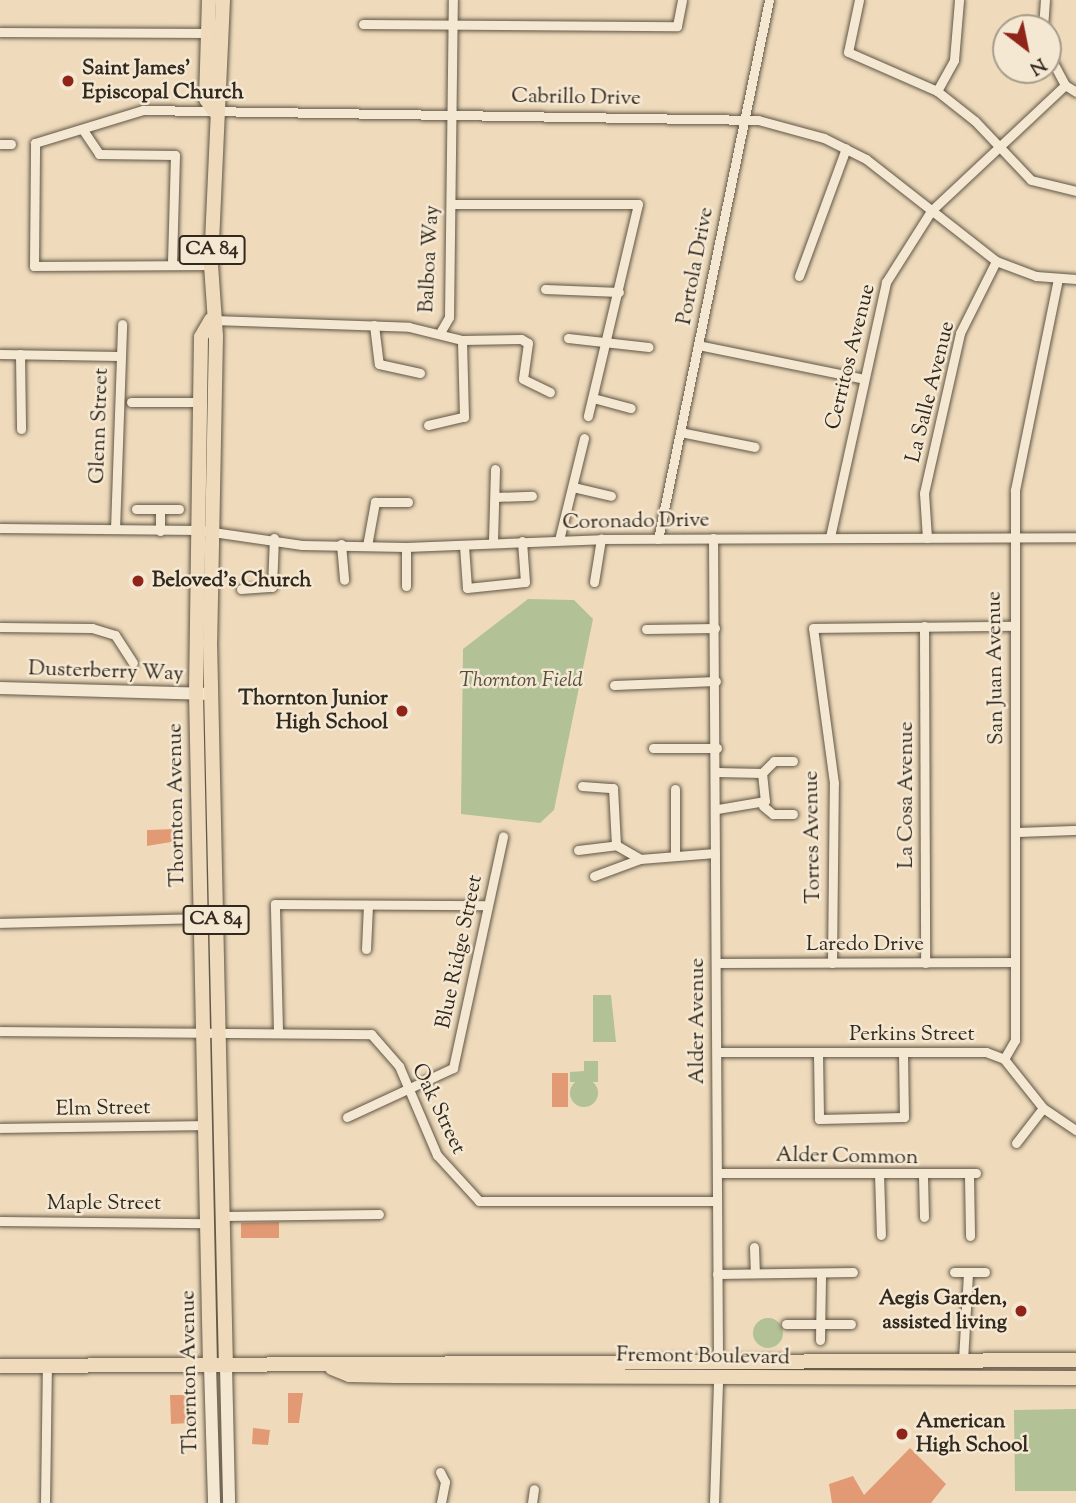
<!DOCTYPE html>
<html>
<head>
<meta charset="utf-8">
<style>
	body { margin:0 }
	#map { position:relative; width:1076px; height:1503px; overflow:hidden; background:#efdbbc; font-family:"Sorts Mill Goudy",serif }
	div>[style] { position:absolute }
	.green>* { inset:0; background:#b2c196 }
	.round { border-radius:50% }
	.building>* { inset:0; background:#e29a74 }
	.roads { filter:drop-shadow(0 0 2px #605646) drop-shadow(0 0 2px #605646) }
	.street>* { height:9px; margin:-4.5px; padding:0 4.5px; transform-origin:4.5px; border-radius:4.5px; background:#f5e8d3 }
	.secondary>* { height:12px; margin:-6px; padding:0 6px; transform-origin:6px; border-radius:6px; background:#f5e8d3 }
	.primary>* { height:14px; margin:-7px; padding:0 7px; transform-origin:7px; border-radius:7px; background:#efdbbc }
	.dots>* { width:19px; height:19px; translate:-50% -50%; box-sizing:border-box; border:4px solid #f5e8d3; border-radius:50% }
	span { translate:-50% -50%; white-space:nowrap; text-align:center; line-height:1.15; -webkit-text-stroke:5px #f5e8d3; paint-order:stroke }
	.shield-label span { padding:2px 5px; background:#f5e8d3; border:2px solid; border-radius:5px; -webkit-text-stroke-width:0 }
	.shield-label { font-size:19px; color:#31291e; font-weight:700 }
	.poi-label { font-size:21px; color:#31291e; font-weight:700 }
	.left { translate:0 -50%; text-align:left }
	.right { translate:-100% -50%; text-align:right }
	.street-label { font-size:21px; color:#31291e }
	.park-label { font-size:21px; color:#514f3c; font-style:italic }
	.north { position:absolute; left:992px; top:14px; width:70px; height:70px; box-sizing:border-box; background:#f5e8d3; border:2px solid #a79c8b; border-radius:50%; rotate:148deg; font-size:19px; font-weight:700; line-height:28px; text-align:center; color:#31291e }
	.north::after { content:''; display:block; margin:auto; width:24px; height:32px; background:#8f2418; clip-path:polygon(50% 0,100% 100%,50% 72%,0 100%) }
</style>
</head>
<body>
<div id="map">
	<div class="green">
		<div style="clip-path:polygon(528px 599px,574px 600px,593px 619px,554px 810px,540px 823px,461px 814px,463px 649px)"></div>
		<div style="clip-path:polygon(593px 995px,611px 995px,616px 1042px,593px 1042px)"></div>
		<div style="clip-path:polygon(584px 1061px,598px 1061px,598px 1082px,570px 1082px,570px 1072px,584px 1071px)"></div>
		<div class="round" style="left:570px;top:1079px;width:28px;height:28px"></div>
		<div class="round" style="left:753px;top:1318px;width:30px;height:30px"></div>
		<div style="clip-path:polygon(1076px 1409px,1076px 1491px,1015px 1491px,1014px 1410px)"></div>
	</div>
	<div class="building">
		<div style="clip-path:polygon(147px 830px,175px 829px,177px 841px,147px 846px)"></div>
		<div style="clip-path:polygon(552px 1073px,568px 1073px,568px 1107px,552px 1107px)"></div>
		<div style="clip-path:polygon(279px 1222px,279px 1238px,241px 1238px,241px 1223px)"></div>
		<div style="clip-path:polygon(288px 1393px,303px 1393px,299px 1423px,288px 1423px)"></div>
		<div style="clip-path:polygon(170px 1395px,194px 1395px,191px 1423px,171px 1424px)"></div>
		<div style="clip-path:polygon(253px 1428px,270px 1430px,268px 1445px,252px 1444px)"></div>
		<div style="clip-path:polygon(910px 1448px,946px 1484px,931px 1503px,832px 1503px,829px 1484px,853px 1476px,864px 1495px)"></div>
	</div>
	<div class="roads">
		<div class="street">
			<div style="left:859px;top:0;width:53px;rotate:101.9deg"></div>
			<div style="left:848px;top:52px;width:97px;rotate:23.7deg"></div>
			<div style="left:937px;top:91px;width:48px;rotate:38.3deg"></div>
			<div style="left:975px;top:121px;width:81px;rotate:46.5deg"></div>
			<div style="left:1031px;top:180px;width:46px;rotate:13.7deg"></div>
			<div style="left:363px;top:24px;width:314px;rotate:0.4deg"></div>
			<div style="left:677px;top:26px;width:26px;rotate:-79deg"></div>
			<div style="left:1043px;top:28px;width:28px;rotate:-86deg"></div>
			<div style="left:0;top:32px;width:207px;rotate:0.3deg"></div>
			<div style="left:1048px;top:53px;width:36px;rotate:62deg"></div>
			<div style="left:1065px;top:85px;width:13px;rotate:32deg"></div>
			<div style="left:937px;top:91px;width:35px;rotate:-61deg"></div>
			<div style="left:954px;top:60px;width:60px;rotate:-85.2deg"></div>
			<div style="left:83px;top:130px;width:29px;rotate:56deg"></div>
			<div style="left:99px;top:154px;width:76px;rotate:0.8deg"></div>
			<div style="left:175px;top:155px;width:110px;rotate:91.6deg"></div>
			<div style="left:0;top:144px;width:11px"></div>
			<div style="left:451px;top:204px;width:187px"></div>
			<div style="left:638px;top:204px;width:218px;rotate:103.3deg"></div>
			<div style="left:211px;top:265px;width:177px;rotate:179.7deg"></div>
			<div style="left:34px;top:266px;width:123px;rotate:-89.5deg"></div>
			<div style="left:35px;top:143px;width:113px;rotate:-17deg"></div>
			<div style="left:143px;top:110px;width:615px;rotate:0.93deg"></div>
			<div style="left:758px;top:120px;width:68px;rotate:15.3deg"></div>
			<div style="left:824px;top:138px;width:47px;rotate:26.6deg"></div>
			<div style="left:866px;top:159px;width:165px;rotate:38.1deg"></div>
			<div style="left:996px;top:261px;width:43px;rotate:20.6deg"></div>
			<div style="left:1036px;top:276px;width:40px;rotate:4.3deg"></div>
			<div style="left:799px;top:276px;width:136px;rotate:-69.8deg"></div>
			<div style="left:545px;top:289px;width:74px;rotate:2.3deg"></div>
			<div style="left:213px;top:320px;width:196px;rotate:2deg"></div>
			<div style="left:409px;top:327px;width:55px;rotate:13.8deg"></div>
			<div style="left:462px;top:340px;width:59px;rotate:-1deg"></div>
			<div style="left:521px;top:339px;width:8px;rotate:30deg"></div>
			<div style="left:528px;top:343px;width:36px;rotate:98deg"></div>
			<div style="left:523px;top:379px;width:30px;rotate:26deg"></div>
			<div style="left:374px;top:325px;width:39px;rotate:83deg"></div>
			<div style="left:379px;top:364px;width:42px;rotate:12.4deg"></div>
			<div style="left:441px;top:331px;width:16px;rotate:-60deg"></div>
			<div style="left:449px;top:317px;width:317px;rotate:-89.3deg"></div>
			<div style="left:568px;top:338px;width:81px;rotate:6.4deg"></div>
			<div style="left:698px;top:345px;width:165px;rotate:11.5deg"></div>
			<div style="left:0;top:354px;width:119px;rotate:1deg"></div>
			<div style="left:20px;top:354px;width:75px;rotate:89.2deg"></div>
			<div style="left:593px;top:398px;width:39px;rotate:15deg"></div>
			<div style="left:131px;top:402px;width:70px"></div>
			<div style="left:428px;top:425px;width:37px;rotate:-13deg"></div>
			<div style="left:464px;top:417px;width:77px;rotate:-91.5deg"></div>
			<div style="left:680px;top:432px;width:76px;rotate:11.3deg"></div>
			<div style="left:573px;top:487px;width:39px;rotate:13deg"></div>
			<div style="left:495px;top:497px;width:37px;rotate:-2deg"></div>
			<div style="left:136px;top:509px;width:43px"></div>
			<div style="left:160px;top:509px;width:22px;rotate:90deg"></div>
			<div style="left:0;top:528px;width:199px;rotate:0.6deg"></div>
			<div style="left:199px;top:530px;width:104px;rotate:8.3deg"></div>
			<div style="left:302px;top:545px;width:104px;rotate:1.1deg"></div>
			<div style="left:406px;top:547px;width:195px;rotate:-2.3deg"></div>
			<div style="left:601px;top:539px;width:475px;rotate:-0.2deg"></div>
			<div style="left:115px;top:529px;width:205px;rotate:-88deg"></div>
			<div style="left:830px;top:537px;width:261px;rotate:-77.6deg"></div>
			<div style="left:886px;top:282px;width:84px;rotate:-57.6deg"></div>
			<div style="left:931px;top:211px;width:184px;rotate:-43.2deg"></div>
			<div style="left:713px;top:538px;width:824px;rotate:89.65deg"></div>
			<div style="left:927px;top:538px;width:45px;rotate:-93.8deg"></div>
			<div style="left:924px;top:493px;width:164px;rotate:-77.3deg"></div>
			<div style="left:960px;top:333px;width:80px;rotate:-63.4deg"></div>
			<div style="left:658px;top:539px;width:550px;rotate:-78.36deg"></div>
			<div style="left:559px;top:540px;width:105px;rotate:-76.2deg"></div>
			<div style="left:493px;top:541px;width:72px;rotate:-88.4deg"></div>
			<div style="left:341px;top:544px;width:36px;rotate:85deg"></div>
			<div style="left:367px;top:546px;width:45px;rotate:-79.7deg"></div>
			<div style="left:375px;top:502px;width:33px"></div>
			<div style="left:464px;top:546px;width:42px;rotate:85.9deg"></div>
			<div style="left:467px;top:588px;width:58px;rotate:-5.9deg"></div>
			<div style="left:525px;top:582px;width:41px;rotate:-94.2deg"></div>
			<div style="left:594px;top:582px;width:44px;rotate:-80.8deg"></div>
			<div style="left:406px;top:586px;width:39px;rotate:-90deg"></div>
			<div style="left:241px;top:589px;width:31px;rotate:-4deg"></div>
			<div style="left:272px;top:587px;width:49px;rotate:-87.7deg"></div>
			<div style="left:924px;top:626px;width:337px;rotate:89.8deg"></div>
			<div style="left:0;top:627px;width:92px;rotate:0.6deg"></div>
			<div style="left:92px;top:628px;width:24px;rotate:17deg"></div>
			<div style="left:115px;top:635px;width:33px;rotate:57deg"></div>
			<div style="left:646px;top:629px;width:69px;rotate:-0.8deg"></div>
			<div style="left:614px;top:685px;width:102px;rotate:-2.2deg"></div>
			<div style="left:653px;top:748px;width:64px"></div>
			<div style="left:717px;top:772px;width:45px;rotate:1.3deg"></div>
			<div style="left:762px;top:773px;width:28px;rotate:84deg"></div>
			<div style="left:765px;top:801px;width:49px;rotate:170.5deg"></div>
			<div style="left:762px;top:773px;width:17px;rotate:-45deg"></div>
			<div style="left:774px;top:761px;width:19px"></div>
			<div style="left:582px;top:786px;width:31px;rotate:4deg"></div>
			<div style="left:613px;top:788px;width:57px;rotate:87deg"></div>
			<div style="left:616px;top:845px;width:28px;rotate:30deg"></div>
			<div style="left:675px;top:789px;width:65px;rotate:90deg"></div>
			<div style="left:763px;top:806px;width:13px;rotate:39deg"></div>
			<div style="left:773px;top:814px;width:20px"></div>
			<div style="left:1015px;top:832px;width:61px;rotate:-1.9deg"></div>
			<div style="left:578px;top:850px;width:38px;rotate:-7deg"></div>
			<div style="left:594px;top:876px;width:49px;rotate:-20.3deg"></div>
			<div style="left:640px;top:859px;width:75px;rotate:-4.6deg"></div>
			<div style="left:0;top:923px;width:201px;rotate:-1.4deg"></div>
			<div style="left:366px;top:949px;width:44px;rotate:-87.4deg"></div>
			<div style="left:717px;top:963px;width:296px;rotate:-0.2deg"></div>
			<div style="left:832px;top:963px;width:180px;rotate:-89.4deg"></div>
			<div style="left:834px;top:783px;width:156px;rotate:-97.7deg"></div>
			<div style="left:813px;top:628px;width:199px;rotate:-0.6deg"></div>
			<div style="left:0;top:1031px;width:371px;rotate:0.5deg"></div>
			<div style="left:371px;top:1034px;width:43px;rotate:48.8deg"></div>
			<div style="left:399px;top:1066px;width:97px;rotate:66.9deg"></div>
			<div style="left:437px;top:1155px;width:62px;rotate:47.6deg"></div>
			<div style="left:479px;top:1201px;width:238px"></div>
			<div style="left:278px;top:1031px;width:127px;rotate:-91.4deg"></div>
			<div style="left:275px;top:904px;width:211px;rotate:0.3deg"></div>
			<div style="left:717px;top:1052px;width:269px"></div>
			<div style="left:986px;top:1052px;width:19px;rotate:21deg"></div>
			<div style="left:1004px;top:1059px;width:63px;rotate:51.5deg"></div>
			<div style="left:1043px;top:1108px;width:40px;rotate:34deg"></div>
			<div style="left:818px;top:1053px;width:66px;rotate:89.1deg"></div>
			<div style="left:819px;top:1119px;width:85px;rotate:-1.3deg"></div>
			<div style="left:904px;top:1117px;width:64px;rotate:-90.9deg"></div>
			<div style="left:1004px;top:1059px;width:22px;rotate:-60deg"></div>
			<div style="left:1015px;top:1040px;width:550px;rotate:-90deg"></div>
			<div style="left:1015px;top:490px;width:216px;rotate:-78.5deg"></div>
			<div style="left:347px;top:1117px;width:117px;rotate:-24.8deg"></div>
			<div style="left:453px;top:1068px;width:237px;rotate:-77.8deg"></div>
			<div style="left:0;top:1128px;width:207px;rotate:-0.8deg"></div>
			<div style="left:1016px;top:1143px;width:44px;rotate:-52.4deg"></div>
			<div style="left:717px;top:1173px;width:259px"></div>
			<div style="left:879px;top:1173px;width:62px;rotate:88.2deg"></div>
			<div style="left:923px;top:1176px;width:41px;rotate:88.6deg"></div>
			<div style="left:969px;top:1176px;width:60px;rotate:89deg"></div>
			<div style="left:224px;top:1216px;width:155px;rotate:-0.7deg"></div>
			<div style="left:0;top:1221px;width:208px;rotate:0.6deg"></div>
			<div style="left:754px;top:1247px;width:26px;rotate:88deg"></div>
			<div style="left:954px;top:1272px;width:31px"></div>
			<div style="left:717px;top:1274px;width:136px;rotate:-0.8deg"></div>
			<div style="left:786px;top:1324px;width:65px"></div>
			<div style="left:820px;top:1340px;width:67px;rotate:-89.1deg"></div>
			<div style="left:963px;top:1360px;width:88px;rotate:-86.7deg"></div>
			<div style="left:440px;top:1472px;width:11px;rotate:63deg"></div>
			<div style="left:445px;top:1482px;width:21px;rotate:101deg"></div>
			<div style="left:45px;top:1503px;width:137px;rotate:-89.2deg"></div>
			<div style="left:532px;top:1503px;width:14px;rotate:-82deg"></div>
			<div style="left:714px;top:1503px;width:123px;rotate:-88.1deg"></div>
		</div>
		<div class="secondary">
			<div style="left:0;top:688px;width:211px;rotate:1.6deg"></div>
			<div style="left:210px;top:1366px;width:137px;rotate:88.3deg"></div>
			<div style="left:226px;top:1366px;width:137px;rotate:88.7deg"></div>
		</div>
		<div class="primary">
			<div style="left:209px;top:0;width:99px;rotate:91.7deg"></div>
			<div style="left:206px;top:99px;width:14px;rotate:56deg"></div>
			<div style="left:223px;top:0;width:265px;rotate:92.6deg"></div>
			<div style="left:211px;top:265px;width:71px;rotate:86deg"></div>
			<div style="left:216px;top:336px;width:305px;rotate:91.1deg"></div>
			<div style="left:210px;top:641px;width:725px;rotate:88.74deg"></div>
			<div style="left:0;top:1366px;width:1076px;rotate:-0.32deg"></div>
			<div style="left:210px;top:1366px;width:672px;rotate:-91.19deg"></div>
			<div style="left:196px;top:694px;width:357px;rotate:-89.2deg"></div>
			<div style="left:201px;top:337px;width:20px;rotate:-60deg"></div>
			<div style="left:332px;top:1368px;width:18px;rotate:22deg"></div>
			<div style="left:349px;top:1375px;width:47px;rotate:1.2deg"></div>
			<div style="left:396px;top:1376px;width:680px;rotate:0.17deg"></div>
		</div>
	</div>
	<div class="dots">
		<div style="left:68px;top:81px;background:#8f2418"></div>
		<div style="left:138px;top:581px;background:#8f2418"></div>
		<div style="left:402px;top:711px;background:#8f2418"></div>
		<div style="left:1021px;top:1311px;background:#8f2418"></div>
		<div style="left:902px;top:1434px;background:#8f2418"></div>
	</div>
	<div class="shield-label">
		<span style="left:212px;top:250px">CA 84</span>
		<span style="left:216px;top:920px">CA 84</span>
	</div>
	<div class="poi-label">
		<span class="left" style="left:82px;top:81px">Saint James'<br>Episcopal Church</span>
		<span class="left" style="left:152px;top:581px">Beloved's Church</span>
		<span class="right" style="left:388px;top:711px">Thornton Junior<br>High School</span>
		<span class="right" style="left:1007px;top:1311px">Aegis Garden,<br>assisted living</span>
		<span class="left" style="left:916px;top:1434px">American<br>High School</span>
	</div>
	<div class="street-label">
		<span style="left:576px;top:98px;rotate:1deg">Cabrillo Drive</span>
		<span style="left:430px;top:259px;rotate:-87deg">Balboa Way</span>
		<span style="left:696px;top:266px;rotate:-79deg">Portola Drive</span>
		<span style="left:851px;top:357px;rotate:-76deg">Cerritos Avenue</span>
		<span style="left:931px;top:392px;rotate:-76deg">La Salle Avenue</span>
		<span style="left:100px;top:426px;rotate:-88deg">Glenn Street</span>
		<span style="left:636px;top:522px;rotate:-1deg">Coronado Drive</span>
		<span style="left:996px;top:668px;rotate:-91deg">San Juan Avenue</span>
		<span style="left:106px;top:672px;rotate:2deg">Dusterberry Way</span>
		<span style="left:907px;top:795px;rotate:-90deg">La Cosa Avenue</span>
		<span style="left:177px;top:805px;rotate:-91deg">Thornton Avenue</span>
		<span style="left:813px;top:837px;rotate:-91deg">Torres Avenue</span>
		<span style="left:865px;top:945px">Laredo Drive</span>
		<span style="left:460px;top:952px;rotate:-78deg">Blue Ridge Street</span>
		<span style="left:698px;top:1021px;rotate:-90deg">Alder Avenue</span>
		<span style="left:912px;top:1035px">Perkins Street</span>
		<span style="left:103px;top:1109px;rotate:-1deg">Elm Street</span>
		<span style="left:438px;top:1109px;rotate:64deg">Oak Street</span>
		<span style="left:847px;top:1157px;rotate:1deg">Alder Common</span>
		<span style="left:104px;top:1204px">Maple Street</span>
		<span style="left:703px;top:1357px;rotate:1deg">Fremont Boulevard</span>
		<span style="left:190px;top:1372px;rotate:-91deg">Thornton Avenue</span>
	</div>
	<div class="park-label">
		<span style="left:521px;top:681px">Thornton Field</span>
	</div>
	<div class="north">N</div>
</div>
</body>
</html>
